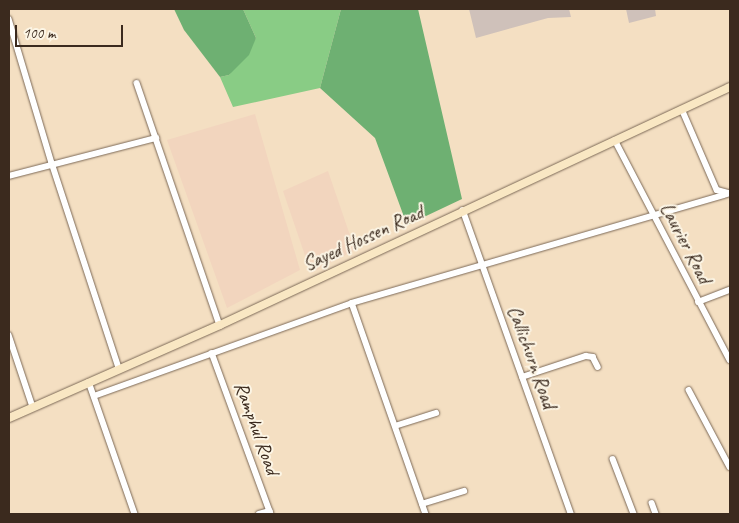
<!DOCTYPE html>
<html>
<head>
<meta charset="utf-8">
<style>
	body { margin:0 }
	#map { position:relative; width:739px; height:523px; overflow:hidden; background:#f4dfc2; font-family:Caveat,sans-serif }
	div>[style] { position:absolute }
	.built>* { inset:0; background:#f2d5be }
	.industrial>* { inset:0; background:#cfc1ba }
	.green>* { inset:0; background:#89cc85 }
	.forest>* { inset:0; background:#6eb072 }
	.roads { filter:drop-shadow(0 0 1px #7c6957) drop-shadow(0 0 1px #7c6957) }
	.street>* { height:5.5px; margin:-2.75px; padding:0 2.75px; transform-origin:2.75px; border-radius:2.75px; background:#fff }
	.secondary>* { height:8px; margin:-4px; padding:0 4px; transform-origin:4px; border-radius:4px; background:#f9e7c3 }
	span { translate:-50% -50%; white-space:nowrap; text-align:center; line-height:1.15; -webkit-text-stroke:4px #fcf5e5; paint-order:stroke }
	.street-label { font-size:20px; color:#3b2a1e }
	.frame { position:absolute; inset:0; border:10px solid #3b2a1e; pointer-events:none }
	.scale { position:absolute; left:15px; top:25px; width:108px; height:22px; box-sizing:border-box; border:2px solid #3b2a1e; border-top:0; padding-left:6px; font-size:15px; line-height:18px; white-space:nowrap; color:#3b2a1e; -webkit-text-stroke:4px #fcf5e5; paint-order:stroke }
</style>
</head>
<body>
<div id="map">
	<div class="built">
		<div style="clip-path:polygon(255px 114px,300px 270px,227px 308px,167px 140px)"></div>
		<div style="clip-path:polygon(328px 171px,355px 250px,311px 273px,283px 191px)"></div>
	</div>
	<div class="industrial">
		<div style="clip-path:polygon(469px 9px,569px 9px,571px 17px,548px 18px,476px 38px)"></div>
		<div style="clip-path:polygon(626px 9px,655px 9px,656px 16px,629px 23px)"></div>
	</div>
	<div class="green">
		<div style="clip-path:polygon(243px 9px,341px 9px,320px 88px,233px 107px,220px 77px,229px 75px,256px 38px)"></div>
	</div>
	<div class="forest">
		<div style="clip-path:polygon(174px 9px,243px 9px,256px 38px,249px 55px,229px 75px,220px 77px,184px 30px)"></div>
		<div style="clip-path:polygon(341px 9px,418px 9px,462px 199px,407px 225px,375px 138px,320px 88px)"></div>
	</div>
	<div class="roads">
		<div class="street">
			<div style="left:9px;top:19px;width:150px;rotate:73.4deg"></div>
			<div style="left:52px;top:163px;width:216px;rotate:71.9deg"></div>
			<div style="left:137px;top:83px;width:256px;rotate:71.1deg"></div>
			<div style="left:682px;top:109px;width:88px;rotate:66.6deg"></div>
			<div style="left:717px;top:190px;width:11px;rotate:15deg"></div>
			<div style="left:615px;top:140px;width:248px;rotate:62.4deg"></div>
			<div style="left:9px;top:176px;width:152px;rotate:-14.5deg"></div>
			<div style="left:463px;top:210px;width:323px;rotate:70.4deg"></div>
			<div style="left:698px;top:302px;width:34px;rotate:-21deg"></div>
			<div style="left:352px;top:303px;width:224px;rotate:70.7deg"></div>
			<div style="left:9px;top:335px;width:76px;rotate:71.6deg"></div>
			<div style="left:212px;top:353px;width:171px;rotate:69.9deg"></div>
			<div style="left:522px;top:377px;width:67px;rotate:-18.2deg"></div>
			<div style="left:586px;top:356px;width:7px;rotate:8deg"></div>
			<div style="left:593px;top:357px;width:11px;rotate:63deg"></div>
			<div style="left:89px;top:382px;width:140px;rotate:70.8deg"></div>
			<div style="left:689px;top:390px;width:87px;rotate:62deg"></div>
			<div style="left:94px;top:396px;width:274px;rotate:-19.8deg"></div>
			<div style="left:352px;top:303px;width:394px;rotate:-16.2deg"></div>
			<div style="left:395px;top:426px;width:43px;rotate:-17.6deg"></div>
			<div style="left:613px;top:459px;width:59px;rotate:69.1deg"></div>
			<div style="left:652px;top:503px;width:12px;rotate:70deg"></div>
			<div style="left:422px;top:504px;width:44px;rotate:-17.2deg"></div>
			<div style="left:259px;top:514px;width:11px;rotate:-15deg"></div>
		</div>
		<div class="secondary">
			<div style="left:9px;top:418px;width:231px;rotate:-23.8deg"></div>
			<div style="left:220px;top:325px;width:563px;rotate:-25.02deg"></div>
		</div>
	</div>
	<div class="street-label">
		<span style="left:363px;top:238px;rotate:-25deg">Sayed Hossen Road</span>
		<span style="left:686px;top:243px;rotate:62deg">Laurier Road</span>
		<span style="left:532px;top:357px;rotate:70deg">Callichurn Road</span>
		<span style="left:257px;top:428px;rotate:70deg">Ramphul Road</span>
	</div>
	<div class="frame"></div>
	<div class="scale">100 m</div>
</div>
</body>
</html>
